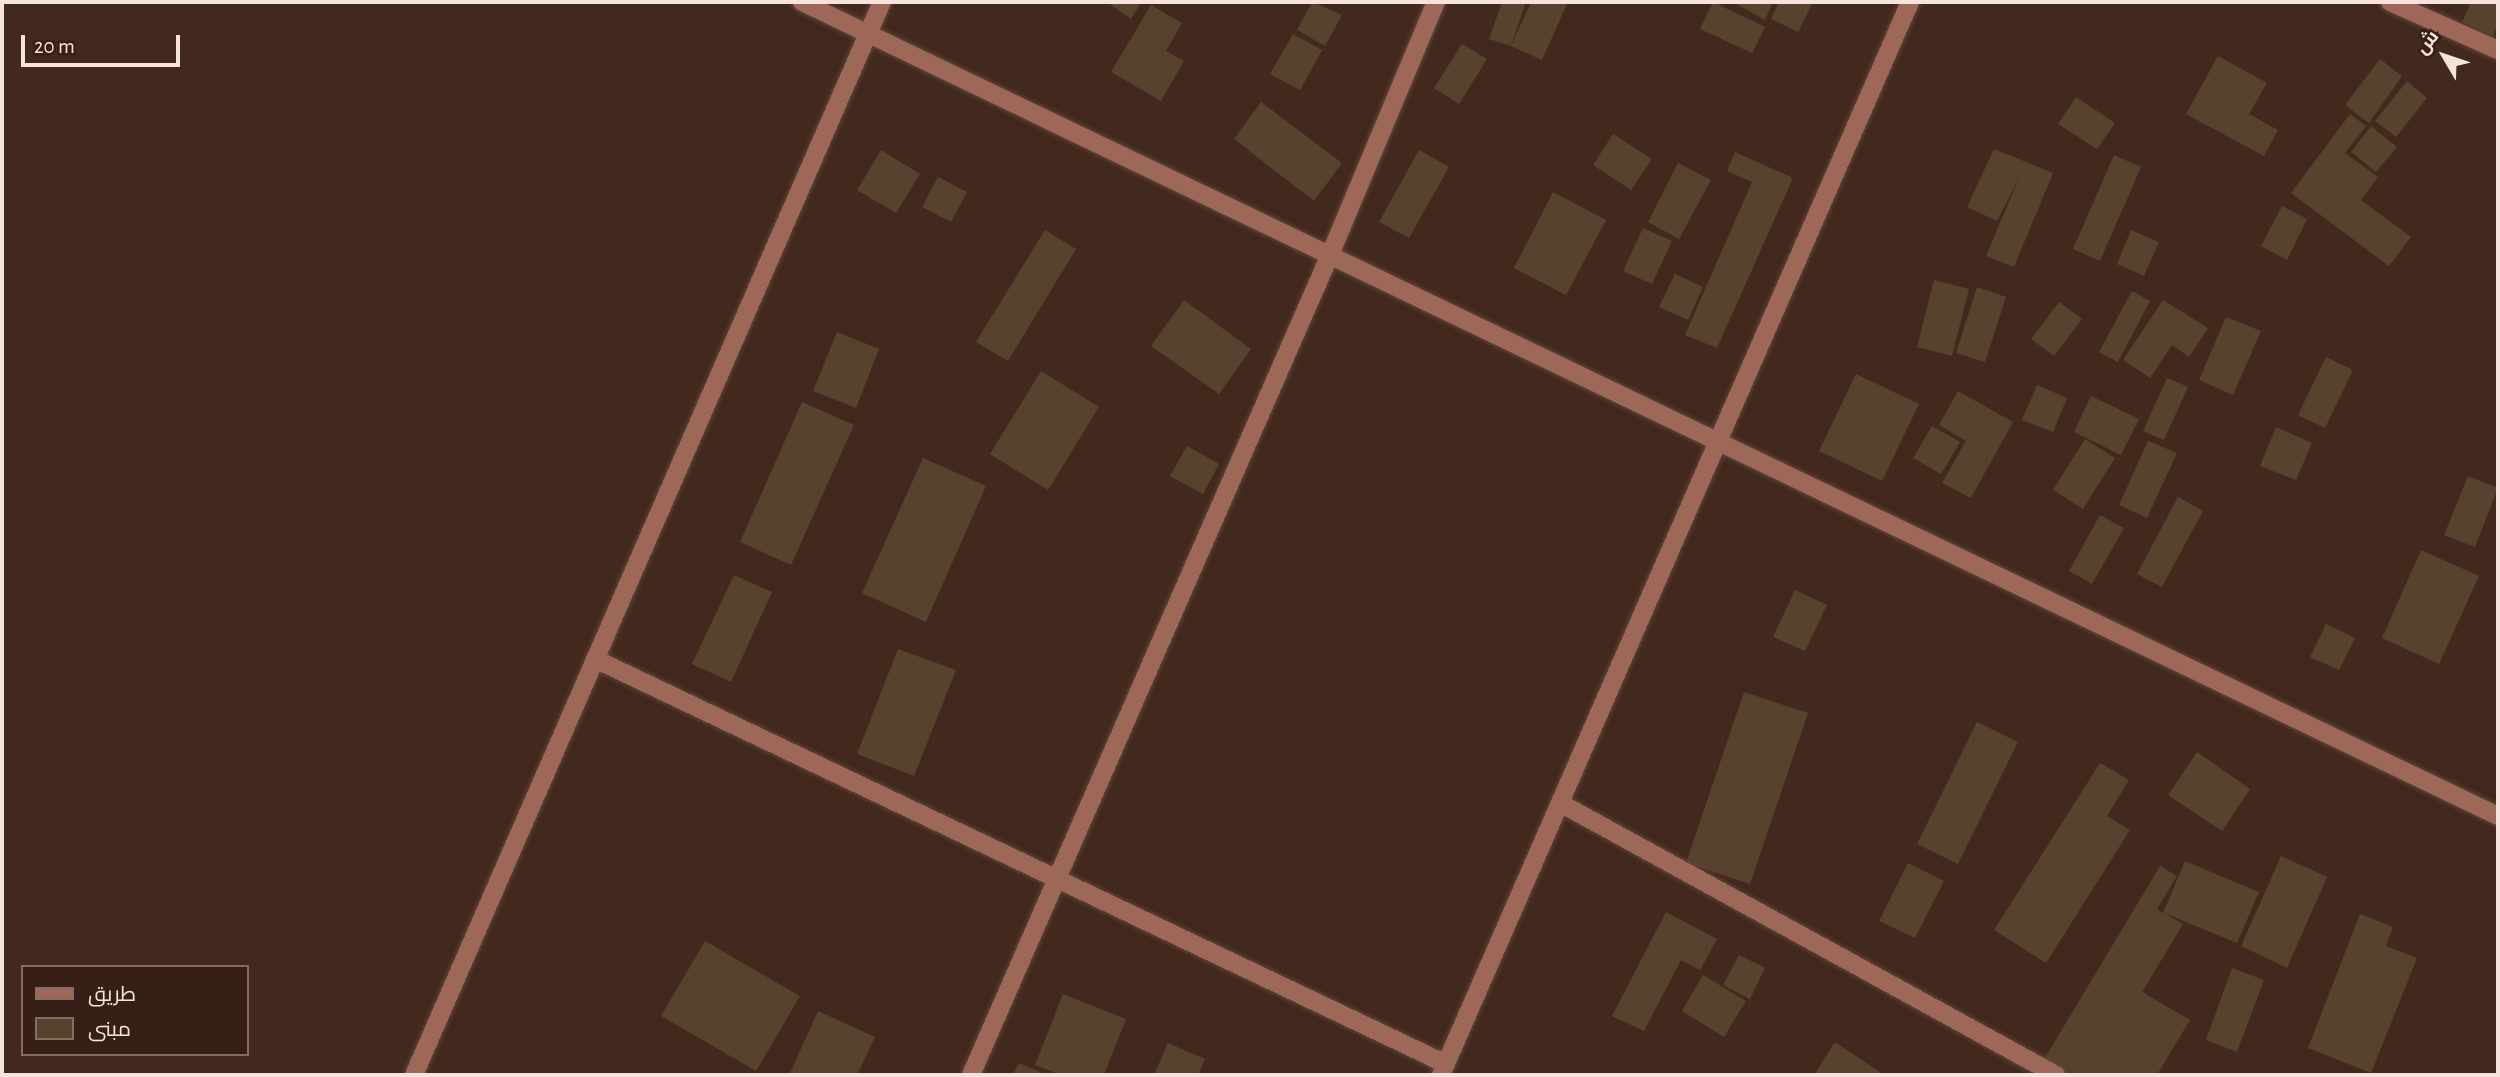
<!DOCTYPE html>
<html>
<head>
<meta charset="utf-8">
<style>
	body { margin:0 }
	#map { position:relative; width:2500px; height:1077px; overflow:hidden; background:#43281e; font-family:"Alegreya Sans",Cairo,sans-serif }
	div>[style] { position:absolute }
	.building>* { inset:0; background:#57432d }
	.roads { filter:drop-shadow(0 0 2px #5f463c) drop-shadow(0 0 2px #5f463c) }
	.minor>* { height:18px; margin:-9px; padding:0 9px; transform-origin:9px; border-radius:9px; background:#9d6858 }
	span { translate:-50% -50%; white-space:nowrap; text-align:center; line-height:1.15; -webkit-text-stroke:7px #381f15; paint-order:stroke }
	.frame { position:absolute; inset:0; border:4px solid #f5e3dc; pointer-events:none }
	.legend { position:absolute; left:21px; top:965px; width:228px; height:91px; box-sizing:border-box; background:#381f15; border:2px solid #846d65; margin:0; padding:9px 12px; list-style:none; font-size:21px; color:#f5e3dc }
	.legend li { display:flex; align-items:center; gap:14px; height:35px }
	.legend b { width:35px; border:2px solid #846d65 }
	.north { position:absolute; left:2409px; top:21px; width:70px; height:70px; -webkit-text-stroke:5px #381f15; paint-order:stroke; rotate:309deg; font-size:19px; font-weight:700; line-height:28px; text-align:center; color:#f5e3dc }
	.north::after { content:''; display:block; margin:auto; width:24px; height:32px; background:#f5e3dc; clip-path:polygon(50% 0,100% 100%,50% 72%,0 100%) }
	.scale { position:absolute; left:21px; top:35px; width:159px; height:32px; box-sizing:border-box; border:4px solid #f5e3dc; border-top:0; padding-left:9px; font-size:21px; line-height:24px; white-space:nowrap; color:#f5e3dc; -webkit-text-stroke:5px #381f15; paint-order:stroke }
</style>
</head>
<body>
<div id="map">
	<div class="building">
		<div style="clip-path:polygon(1107px 2px,1141px 2px,1131px 19px)"></div>
		<div style="clip-path:polygon(1312px 2px,1342px 15px,1325px 46px,1297px 30px)"></div>
		<div style="clip-path:polygon(1502px 2px,1526px 2px,1511px 46px,1489px 39px)"></div>
		<div style="clip-path:polygon(1531px 2px,1568px 2px,1542px 60px,1511px 46px)"></div>
		<div style="clip-path:polygon(1713px 2px,1765px 27px,1752px 53px,1700px 29px)"></div>
		<div style="clip-path:polygon(1733px 2px,1773px 2px,1765px 20px)"></div>
		<div style="clip-path:polygon(1779px 2px,1813px 2px,1798px 32px,1771px 19px)"></div>
		<div style="clip-path:polygon(2471px 2px,2498px 2px,2498px 23px,2493px 36px,2462px 22px)"></div>
		<div style="clip-path:polygon(1151px 5px,1182px 23px,1166px 51px,1184px 61px,1161px 101px,1111px 72px)"></div>
		<div style="clip-path:polygon(1293px 34px,1322px 50px,1300px 90px,1270px 74px)"></div>
		<div style="clip-path:polygon(1462px 44px,1487px 59px,1459px 104px,1434px 88px)"></div>
		<div style="clip-path:polygon(2218px 56px,2267px 83px,2249px 114px,2278px 130px,2264px 156px,2186px 114px)"></div>
		<div style="clip-path:polygon(2380px 59px,2402px 76px,2369px 123px,2345px 105px)"></div>
		<div style="clip-path:polygon(2407px 81px,2427px 98px,2396px 137px,2375px 121px)"></div>
		<div style="clip-path:polygon(2076px 97px,2115px 123px,2097px 149px,2058px 124px)"></div>
		<div style="clip-path:polygon(1261px 102px,1342px 163px,1314px 201px,1234px 139px)"></div>
		<div style="clip-path:polygon(2350px 114px,2366px 126px,2345px 153px,2378px 177px,2361px 200px,2411px 237px,2389px 266px,2291px 193px)"></div>
		<div style="clip-path:polygon(2371px 126px,2397px 147px,2376px 172px,2351px 152px)"></div>
		<div style="clip-path:polygon(1613px 134px,1652px 159px,1631px 190px,1593px 165px)"></div>
		<div style="clip-path:polygon(1994px 149px,2053px 173px,2014px 267px,1986px 256px,2019px 178px,1997px 221px,1967px 207px)"></div>
		<div style="clip-path:polygon(881px 150px,920px 174px,896px 213px,857px 190px)"></div>
		<div style="clip-path:polygon(1419px 150px,1449px 167px,1409px 238px,1379px 222px)"></div>
		<div style="clip-path:polygon(1735px 152px,1793px 178px,1717px 348px,1685px 335px,1752px 182px,1727px 171px)"></div>
		<div style="clip-path:polygon(2114px 155px,2141px 167px,2100px 261px,2073px 249px)"></div>
		<div style="clip-path:polygon(1678px 163px,1711px 180px,1679px 239px,1648px 222px)"></div>
		<div style="clip-path:polygon(938px 177px,967px 192px,951px 222px,922px 207px)"></div>
		<div style="clip-path:polygon(1553px 192px,1606px 220px,1566px 295px,1514px 268px)"></div>
		<div style="clip-path:polygon(2282px 206px,2307px 219px,2287px 260px,2261px 246px)"></div>
		<div style="clip-path:polygon(1643px 228px,1672px 241px,1652px 284px,1623px 271px)"></div>
		<div style="clip-path:polygon(1045px 230px,1076px 249px,1008px 361px,976px 342px)"></div>
		<div style="clip-path:polygon(2131px 230px,2159px 242px,2144px 276px,2117px 264px)"></div>
		<div style="clip-path:polygon(1675px 274px,1703px 287px,1688px 320px,1659px 307px)"></div>
		<div style="clip-path:polygon(1934px 280px,1969px 289px,1952px 356px,1917px 347px)"></div>
		<div style="clip-path:polygon(1977px 287px,2006px 297px,1985px 362px,1956px 353px)"></div>
		<div style="clip-path:polygon(2132px 291px,2150px 301px,2118px 362px,2099px 352px)"></div>
		<div style="clip-path:polygon(1184px 300px,1251px 349px,1219px 394px,1151px 346px)"></div>
		<div style="clip-path:polygon(2163px 300px,2208px 328px,2189px 357px,2172px 345px,2150px 378px,2123px 360px)"></div>
		<div style="clip-path:polygon(2059px 302px,2082px 319px,2054px 356px,2031px 339px)"></div>
		<div style="clip-path:polygon(2226px 317px,2261px 331px,2233px 395px,2199px 380px)"></div>
		<div style="clip-path:polygon(837px 332px,879px 349px,856px 408px,813px 391px)"></div>
		<div style="clip-path:polygon(2326px 357px,2353px 370px,2325px 428px,2298px 415px)"></div>
		<div style="clip-path:polygon(1041px 371px,1099px 407px,1048px 490px,990px 454px)"></div>
		<div style="clip-path:polygon(1856px 374px,1919px 404px,1882px 481px,1819px 451px)"></div>
		<div style="clip-path:polygon(2167px 378px,2188px 387px,2164px 440px,2143px 431px)"></div>
		<div style="clip-path:polygon(2037px 385px,2067px 398px,2053px 432px,2022px 420px)"></div>
		<div style="clip-path:polygon(1958px 391px,2013px 422px,1971px 498px,1942px 483px,1966px 441px,1939px 425px)"></div>
		<div style="clip-path:polygon(2091px 396px,2139px 419px,2121px 455px,2074px 432px)"></div>
		<div style="clip-path:polygon(802px 402px,854px 425px,791px 565px,740px 542px)"></div>
		<div style="clip-path:polygon(1932px 426px,1960px 442px,1941px 474px,1913px 458px)"></div>
		<div style="clip-path:polygon(2276px 427px,2312px 443px,2296px 480px,2260px 466px)"></div>
		<div style="clip-path:polygon(2085px 439px,2115px 458px,2083px 509px,2053px 490px)"></div>
		<div style="clip-path:polygon(2148px 441px,2177px 453px,2147px 518px,2119px 505px)"></div>
		<div style="clip-path:polygon(1187px 446px,1219px 464px,1203px 494px,1170px 476px)"></div>
		<div style="clip-path:polygon(923px 458px,986px 486px,926px 622px,862px 593px)"></div>
		<div style="clip-path:polygon(2468px 476px,2498px 488px,2475px 547px,2444px 535px)"></div>
		<div style="clip-path:polygon(2178px 497px,2203px 511px,2162px 587px,2137px 574px)"></div>
		<div style="clip-path:polygon(2100px 515px,2124px 528px,2092px 584px,2069px 571px)"></div>
		<div style="clip-path:polygon(2421px 550px,2479px 576px,2439px 664px,2382px 638px)"></div>
		<div style="clip-path:polygon(734px 575px,772px 592px,731px 682px,692px 664px)"></div>
		<div style="clip-path:polygon(1795px 590px,1827px 605px,1805px 651px,1773px 637px)"></div>
		<div style="clip-path:polygon(2326px 624px,2355px 638px,2339px 670px,2310px 657px)"></div>
		<div style="clip-path:polygon(898px 649px,956px 670px,914px 776px,857px 754px)"></div>
		<div style="clip-path:polygon(1744px 692px,1808px 713px,1750px 884px,1686px 863px)"></div>
		<div style="clip-path:polygon(1977px 722px,2018px 742px,1958px 864px,1917px 844px)"></div>
		<div style="clip-path:polygon(2197px 752px,2250px 789px,2222px 831px,2168px 795px)"></div>
		<div style="clip-path:polygon(2100px 763px,2129px 780px,2107px 816px,2130px 830px,2046px 963px,1994px 930px)"></div>
		<div style="clip-path:polygon(2281px 856px,2327px 877px,2287px 968px,2241px 946px)"></div>
		<div style="clip-path:polygon(2185px 861px,2259px 892px,2237px 943px,2164px 913px,2183px 924px,2142px 992px,2190px 1020px,2157px 1075px,2067px 1075px,2043px 1061px,2160px 866px,2177px 876px,2157px 909px,2163px 913px)"></div>
		<div style="clip-path:polygon(1908px 863px,1944px 881px,1915px 938px,1879px 921px)"></div>
		<div style="clip-path:polygon(1666px 912px,1717px 939px,1700px 970px,1681px 960px,1644px 1031px,1612px 1016px)"></div>
		<div style="clip-path:polygon(2360px 914px,2393px 927px,2386px 946px,2417px 958px,2371px 1073px,2308px 1048px)"></div>
		<div style="clip-path:polygon(705px 941px,800px 996px,756px 1071px,661px 1016px)"></div>
		<div style="clip-path:polygon(1739px 955px,1765px 968px,1750px 999px,1723px 985px)"></div>
		<div style="clip-path:polygon(2232px 968px,2264px 980px,2237px 1052px,2206px 1040px)"></div>
		<div style="clip-path:polygon(1703px 975px,1746px 1001px,1724px 1037px,1682px 1011px)"></div>
		<div style="clip-path:polygon(1063px 994px,1126px 1019px,1104px 1075px,1061px 1075px,1035px 1065px)"></div>
		<div style="clip-path:polygon(818px 1011px,875px 1037px,857px 1075px,790px 1073px)"></div>
		<div style="clip-path:polygon(1835px 1042px,1880px 1072px,1877px 1075px,1814px 1075px)"></div>
		<div style="clip-path:polygon(1168px 1043px,1205px 1059px,1198px 1075px,1154px 1075px)"></div>
		<div style="clip-path:polygon(1019px 1063px,1047px 1075px,1013px 1075px)"></div>
	</div>
	<div class="roads">
		<div class="minor">
			<div style="left:802px;top:2px;width:1881px;rotate:25.64deg"></div>
			<div style="left:2390px;top:2px;width:118px;rotate:24deg"></div>
			<div style="left:595px;top:659px;width:942px;rotate:25.45deg"></div>
			<div style="left:1560px;top:803px;width:566px;rotate:28.74deg"></div>
			<div style="left:414px;top:1075px;width:1171px;rotate:-66.44deg"></div>
			<div style="left:971px;top:1075px;width:895px;rotate:-66.36deg"></div>
			<div style="left:1330px;top:255px;width:274px;rotate:-67.3deg"></div>
			<div style="left:1441px;top:1075px;width:1171px;rotate:-66.39deg"></div>
		</div>
	</div>
	<div class="frame"></div>
	<ul class="legend">
	<li><b style="height:9px;background:#9d6858"></b>طريق</li>
	<li><b style="height:19px;background:#57432d"></b>مبنى</li>
	</ul>
	<div class="north">ش</div>
	<div class="scale">20 m</div>
</div>
</body>
</html>
